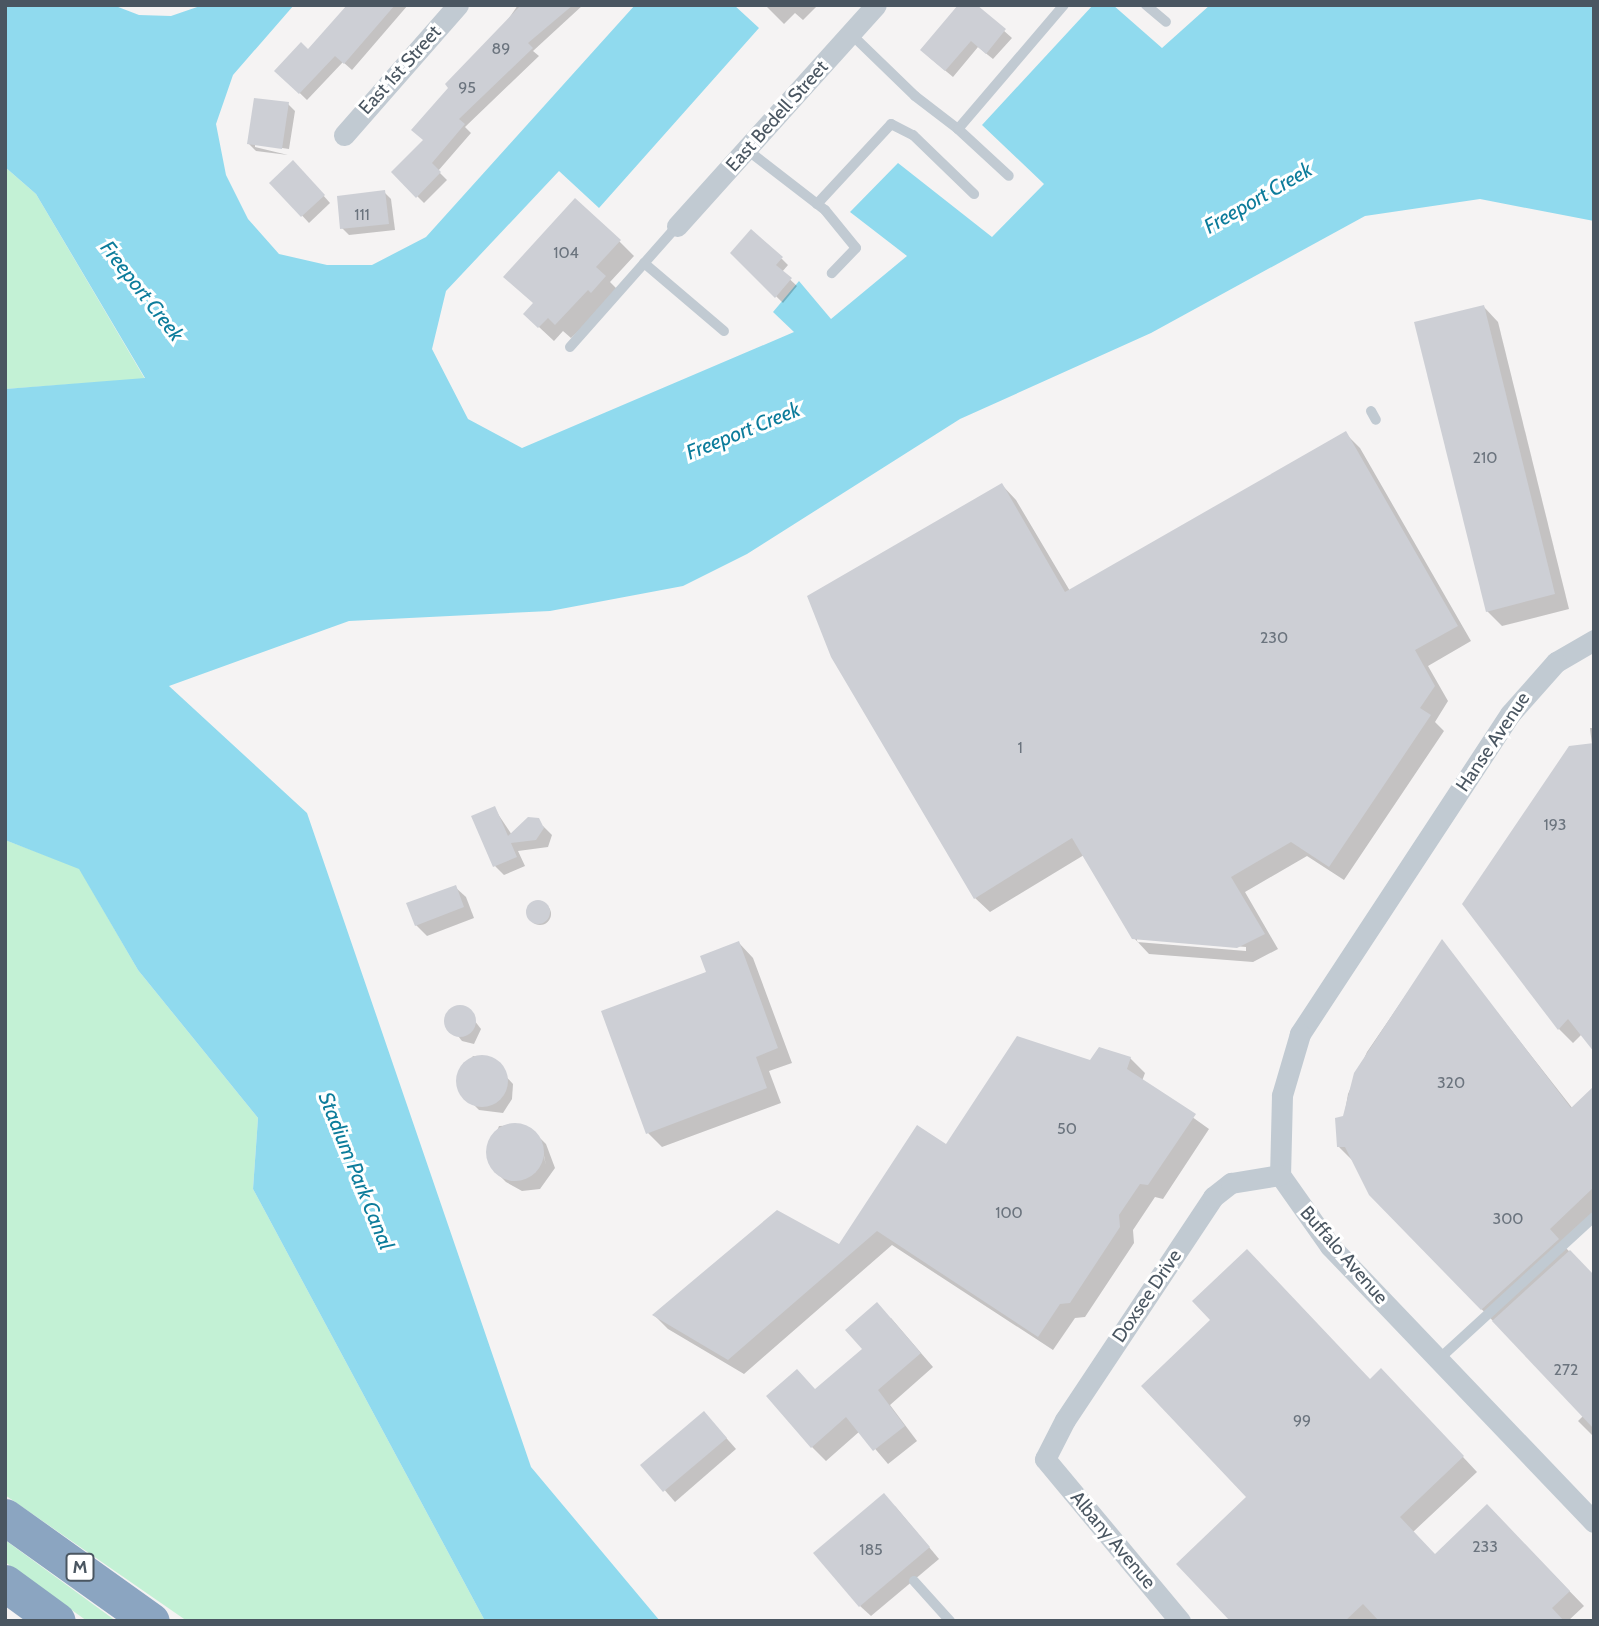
<!DOCTYPE html>
<html>
<head>
<meta charset="utf-8">
<style>
	body { margin:0 }
	#map { position:relative; width:1599px; height:1626px; overflow:hidden; background:#f5f3f3; font-family:Cabin,sans-serif }
	div>[style] { position:absolute }
	.green>* { inset:0; background:#c3f1d5 }
	.water>* { inset:0; background:#90daee }
	.shadow>* { inset:0; background:#0003 }
	.round { border-radius:50% }
	.building>* { inset:0; background:#cdcfd5 }
	.service>* { height:10px; margin:-5px; padding:0 5px; transform-origin:5px; border-radius:5px; background:#c1cad2 }
	.minor>* { height:21px; margin:-10.5px; padding:0 10.5px; transform-origin:10.5px; border-radius:10.5px; background:#c1cad2 }
	.motorway>* { height:37px; margin:-18.5px; padding:0 18.5px; transform-origin:18.5px; border-radius:18.5px; background:#8ba5c1 }
	span { translate:-50% -50%; white-space:nowrap; text-align:center; line-height:1.15; -webkit-text-stroke:6px #fff; paint-order:stroke }
	.number-label { font-size:16px; color:#6b747e }
	.number-label span { -webkit-text-stroke-width:0 }
	.shield-label span { padding:2px 5px; background:#fff; border:2px solid; border-radius:5px; -webkit-text-stroke-width:0 }
	.shield-label { font-size:18px; color:#4a5661; font-weight:700 }
	.street-label { font-size:19px; color:#4a5661 }
	.water-label { font-size:21px; color:#0c7c9b; font-style:italic }
	.frame { position:absolute; inset:0; border:7px solid #4a5661; pointer-events:none }
</style>
</head>
<body>
<div id="map">
	<div class="green">
		<div style="clip-path:polygon(5px 167px,36px 194px,145px 379px,5px 389px)"></div>
		<div style="clip-path:polygon(5px 840px,79px 868px,138px 970px,258px 1118px,253px 1189px,485px 1621px,187px 1621px,5px 1495px)"></div>
		<div style="clip-path:polygon(5px 1540px,116px 1621px,87px 1621px,5px 1562px)"></div>
	</div>
	<div class="water">
		<div style="clip-path:polygon(5px 5px,113px 5px,139px 15px,171px 16px,203px 5px,294px 5px,233px 75px,216px 124px,226px 175px,248px 219px,279px 254px,327px 265px,372px 265px,426px 237px,635px 5px,734px 5px,759px 28px,599px 208px,559px 171px,446px 291px,432px 349px,468px 419px,522px 448px,794px 332px,773px 312px,799px 281px,831px 319px,907px 256px,850px 212px,898px 163px,992px 237px,1044px 184px,982px 125px,1093px 5px,1113px 5px,1162px 48px,1210px 5px,1594px 5px,1594px 221px,1480px 199px,1365px 216px,1151px 333px,960px 419px,747px 554px,683px 586px,550px 611px,349px 621px,169px 686px,307px 813px,531px 1467px,660px 1621px,485px 1621px,253px 1189px,258px 1118px,138px 970px,79px 869px,5px 840px,5px 389px,145px 378px,36px 194px,5px 167px)"></div>
	</div>
	<div class="shadow">
		<div style="clip-path:polygon(349px 5px,408px 5px,352px 70px,343px 62px,307px 100px,277px 71px,308px 52px)"></div>
		<div style="clip-path:polygon(518px 5px,583px 5px,533px 51px,539px 56px,465px 127px,471px 133px,438px 171px,447px 180px,424px 203px,393px 172px,425px 140px)"></div>
		<div style="clip-path:polygon(765px 5px,818px 5px,803px 20px,795px 13px,784px 24px)"></div>
		<div style="clip-path:polygon(975px 5px,1012px 38px,993px 59px,978px 47px,953px 77px,929px 57px)"></div>
		<div style="clip-path:polygon(288px 104px,295px 111px,289px 149px,255px 144px,255px 147px,288px 155px,256px 151px,249px 144px)"></div>
		<div style="clip-path:polygon(300px 169px,330px 203px,309px 223px,272px 183px)"></div>
		<div style="clip-path:polygon(384px 192px,391px 199px,395px 230px,349px 235px,342px 228px)"></div>
		<div style="clip-path:polygon(619px 241px,634px 256px,610px 282px,620px 292px,571px 338px,563px 331px,554px 341px,525px 314px)"></div>
		<div style="clip-path:polygon(732px 253px,782px 259px,788px 265px,782px 272px,797px 286px,783px 303px)"></div>
		<div style="clip-path:polygon(1484px 307px,1498px 322px,1569px 609px,1502px 626px,1487px 611px)"></div>
		<div style="clip-path:polygon(evenodd,1345px 433px,1360px 448px,1471px 641px,1428px 666px,1448px 701px,1435px 722px,1444px 731px,1344px 880px,1307px 856px,1245px 892px,1278px 949px,1253px 962px,1149px 954px,1134px 938px,1084px 855px,990px 912px,975px 898px,1002px 485px,1016px 500px,1070px 591px,1345px 433px,1137px 938px,1246px 947px,1246px 951px,1137px 942px,1137px 938px)"></div>
		<div style="clip-path:polygon(1590px 728px,1594px 728px,1594px 1049px,1582px 1034px,1573px 1043px,1559px 1029px,1592px 745px)"></div>
		<div style="clip-path:polygon(494px 808px,512px 835px,543px 826px,552px 835px,548px 847px,518px 851px,525px 866px,504px 875px,495px 866px)"></div>
		<div style="clip-path:polygon(455px 887px,466px 897px,474px 918px,427px 936px,416px 925px)"></div>
		<div class="round" style="left:529px;top:903px;width:22px;height:22px"></div>
		<div style="clip-path:polygon(1442px 942px,1573px 1109px,1594px 1088px,1594px 1216px,1563px 1245px,1594px 1277px,1594px 1437px,1578px 1421px,1584px 1415px,1370px 1194px,1353px 1161px,1339px 1147px,1348px 1094px,1367px 1052px)"></div>
		<div style="clip-path:polygon(739px 943px,753px 958px,792px 1063px,769px 1071px,781px 1103px,662px 1147px,648px 1133px,709px 973px)"></div>
		<div style="clip-path:polygon(464px 1007px,481px 1029px,474px 1044px,462px 1041px,446px 1021px,451px 1010px)"></div>
		<div style="clip-path:polygon(473px 1056px,490px 1059px,513px 1084px,512px 1099px,503px 1113px,479px 1110px,460px 1091px,459px 1076px)"></div>
		<div style="clip-path:polygon(1130px 1058px,1145px 1073px,1142px 1081px,1209px 1129px,1163px 1199px,1155px 1197px,1133px 1230px,1134px 1243px,1085px 1317px,1075px 1318px,1053px 1350px,892px 1245px,744px 1374px,668px 1329px,654px 1315px,840px 1246px,946px 1147px,1091px 1062px)"></div>
		<div style="clip-path:polygon(518px 1125px,539px 1137px,546px 1165px,540px 1138px,546px 1144px,555px 1168px,540px 1189px,522px 1191px,506px 1182px,494px 1170px,488px 1153px,499px 1126px)"></div>
		<div style="clip-path:polygon(891px 1318px,933px 1367px,890px 1405px,917px 1441px,888px 1464px,860px 1431px,826px 1461px,812px 1447px,816px 1391px,864px 1349px)"></div>
		<div style="clip-path:polygon(1371px 1381px,1396px 1385px,1477px 1472px,1413px 1532px,1435px 1556px,1487px 1506px,1584px 1606px,1568px 1621px,1232px 1621px)"></div>
		<div style="clip-path:polygon(714px 1424px,736px 1449px,675px 1502px,643px 1465px)"></div>
		<div style="clip-path:polygon(895px 1506px,939px 1559px,871px 1616px,860px 1606px)"></div>
	</div>
	<div class="building">
		<div style="clip-path:polygon(347px 5px,395px 5px,344px 64px,335px 56px,299px 94px,274px 71px,301px 42px,308px 49px)"></div>
		<div style="clip-path:polygon(521px 5px,573px 5px,528px 43px,533px 48px,459px 119px,465px 124px,432px 163px,441px 172px,416px 198px,391px 172px,423px 140px,411px 130px,448px 88px,445px 84px)"></div>
		<div style="clip-path:polygon(958px 5px,977px 5px,1006px 29px,986px 54px,971px 41px,945px 71px,920px 50px)"></div>
		<div style="clip-path:polygon(254px 98px,289px 102px,282px 149px,247px 144px)"></div>
		<div style="clip-path:polygon(293px 160px,325px 195px,301px 217px,269px 183px)"></div>
		<div style="clip-path:polygon(385px 190px,389px 224px,340px 229px,337px 196px)"></div>
		<div style="clip-path:polygon(575px 198px,621px 240px,596px 267px,606px 276px,591px 293px,588px 290px,555px 325px,548px 318px,538px 328px,523px 314px,533px 303px,503px 277px)"></div>
		<div style="clip-path:polygon(751px 229px,783px 257px,776px 265px,792px 278px,775px 298px,730px 253px)"></div>
		<div style="clip-path:polygon(1484px 305px,1555px 594px,1486px 612px,1414px 322px)"></div>
		<div style="clip-path:polygon(1346px 431px,1458px 626px,1415px 650px,1435px 686px,1420px 708px,1431px 715px,1329px 867px,1291px 842px,1231px 877px,1265px 934px,1237px 948px,1132px 939px,1072px 838px,974px 899px,831px 657px,807px 596px,1002px 483px,1065px 592px)"></div>
		<div style="clip-path:polygon(1594px 743px,1594px 1052px,1568px 1019px,1558px 1030px,1462px 904px,1569px 746px)"></div>
		<div style="clip-path:polygon(495px 806px,508px 836px,528px 817px,539px 818px,544px 828px,536px 840px,511px 843px,517px 857px,493px 867px,471px 816px)"></div>
		<div style="clip-path:polygon(456px 885px,464px 907px,415px 926px,406px 903px)"></div>
		<div class="round" style="left:526px;top:900px;width:24px;height:24px"></div>
		<div style="clip-path:polygon(1442px 939px,1571px 1108px,1594px 1086px,1594px 1187px,1550px 1229px,1559px 1239px,1481px 1310px,1369px 1195px,1345px 1147px,1337px 1147px,1335px 1118px,1343px 1116px,1354px 1073px)"></div>
		<div style="clip-path:polygon(739px 941px,778px 1048px,756px 1057px,767px 1088px,646px 1134px,601px 1011px,706px 972px,700px 956px)"></div>
		<div class="round" style="left:444px;top:1005px;width:32px;height:32px"></div>
		<div style="clip-path:polygon(1017px 1036px,1090px 1060px,1099px 1047px,1131px 1057px,1127px 1069px,1196px 1114px,1148px 1185px,1140px 1184px,1119px 1215px,1120px 1227px,1070px 1303px,1060px 1304px,1038px 1337px,877px 1231px,728px 1360px,652px 1315px,777px 1210px,839px 1244px,917px 1125px,946px 1144px)"></div>
		<div class="round" style="left:456px;top:1055px;width:52px;height:52px"></div>
		<div class="round" style="left:486px;top:1123px;width:58px;height:58px"></div>
		<div style="clip-path:polygon(1247px 1249px,1370px 1379px,1381px 1368px,1464px 1456px,1400px 1517px,1435px 1554px,1487px 1504px,1570px 1591px,1552px 1608px,1564px 1621px,1379px 1621px,1363px 1604px,1345px 1621px,1230px 1621px,1176px 1564px,1246px 1497px,1141px 1386px,1210px 1320px,1192px 1301px)"></div>
		<div style="clip-path:polygon(1570px 1250px,1594px 1275px,1594px 1429px,1492px 1321px)"></div>
		<div style="clip-path:polygon(877px 1302px,921px 1353px,878px 1390px,905px 1426px,873px 1451px,846px 1417px,811px 1448px,766px 1396px,797px 1369px,815px 1389px,862px 1349px,845px 1330px)"></div>
		<div style="clip-path:polygon(704px 1411px,727px 1438px,663px 1492px,640px 1465px)"></div>
		<div style="clip-path:polygon(884px 1493px,930px 1547px,859px 1607px,813px 1553px)"></div>
	</div>
	<div class="service">
		<div style="left:1146px;top:5px;width:26px;rotate:40deg"></div>
		<div style="left:851px;top:34px;width:89px;rotate:44.1deg"></div>
		<div style="left:915px;top:96px;width:54px;rotate:37.5deg"></div>
		<div style="left:958px;top:129px;width:163px;rotate:-49.5deg"></div>
		<div style="left:958px;top:129px;width:69px;rotate:42.7deg"></div>
		<div style="left:746px;top:149px;width:100px;rotate:37.7deg"></div>
		<div style="left:825px;top:210px;width:49px;rotate:50.8deg"></div>
		<div style="left:856px;top:248px;width:35px;rotate:134deg"></div>
		<div style="left:817px;top:204px;width:109px;rotate:-47.2deg"></div>
		<div style="left:891px;top:124px;width:25px;rotate:27deg"></div>
		<div style="left:913px;top:135px;width:85px;rotate:44deg"></div>
		<div style="left:644px;top:263px;width:105px;rotate:40.4deg"></div>
		<div style="left:570px;top:347px;width:162px;rotate:-48.5deg"></div>
		<div style="left:1371px;top:411px;width:10px;rotate:61deg"></div>
		<div style="left:1439px;top:1359px;width:210px;rotate:-42.5deg"></div>
		<div style="left:914px;top:1581px;width:54px;rotate:48deg"></div>
	</div>
	<div class="minor">
		<div style="left:344px;top:135px;width:173px;rotate:-48.8deg"></div>
		<div style="left:677px;top:226px;width:297px;rotate:-48deg"></div>
		<div style="left:1594px;top:640px;width:44px;rotate:149.9deg"></div>
		<div style="left:1556px;top:662px;width:69px;rotate:131.5deg"></div>
		<div style="left:1510px;top:714px;width:383px;rotate:123.3deg"></div>
		<div style="left:1300px;top:1034px;width:64px;rotate:106.4deg"></div>
		<div style="left:1282px;top:1095px;width:80px;rotate:91.4deg"></div>
		<div style="left:1280px;top:1175px;width:87px;rotate:54.8deg"></div>
		<div style="left:1330px;top:1246px;width:382px;rotate:46.3deg"></div>
		<div style="left:1180px;top:1621px;width:211px;rotate:-129.8deg"></div>
		<div style="left:1045px;top:1459px;width:44px;rotate:-62.9deg"></div>
		<div style="left:1065px;top:1420px;width:268px;rotate:-56.4deg"></div>
		<div style="left:1213px;top:1197px;width:23px;rotate:-38deg"></div>
		<div style="left:1231px;top:1183px;width:50px;rotate:-9.3deg"></div>
	</div>
	<div class="motorway">
		<div style="left:5px;top:1517px;width:179px;rotate:35.5deg"></div>
		<div style="left:5px;top:1583px;width:64px;rotate:36.2deg"></div>
	</div>
	<div class="number-label">
		<span style="left:501px;top:49px">89</span>
		<span style="left:467px;top:88px">95</span>
		<span style="left:362px;top:215px">111</span>
		<span style="left:566px;top:253px">104</span>
		<span style="left:1485px;top:458px">210</span>
		<span style="left:1274px;top:638px">230</span>
		<span style="left:1020px;top:748px">1</span>
		<span style="left:1555px;top:825px">193</span>
		<span style="left:1451px;top:1083px">320</span>
		<span style="left:1067px;top:1129px">50</span>
		<span style="left:1009px;top:1213px">100</span>
		<span style="left:1508px;top:1219px">300</span>
		<span style="left:1566px;top:1370px">272</span>
		<span style="left:1302px;top:1421px">99</span>
		<span style="left:1485px;top:1547px">233</span>
		<span style="left:871px;top:1550px">185</span>
	</div>
	<div class="shield-label">
		<span style="left:80px;top:1567px">M</span>
	</div>
	<div class="street-label">
		<span style="left:400px;top:70px;rotate:-48deg">East 1st Street</span>
		<span style="left:777px;top:116px;rotate:-48deg">East Bedell Street</span>
		<span style="left:1493px;top:742px;rotate:-56deg">Hanse Avenue</span>
		<span style="left:1344px;top:1255px;rotate:49deg">Buffalo Avenue</span>
		<span style="left:1147px;top:1296px;rotate:-56deg">Doxsee Drive</span>
		<span style="left:1113px;top:1540px;rotate:50deg">Albany Avenue</span>
	</div>
	<div class="water-label">
		<span style="left:1258px;top:198px;rotate:-30deg">Freeport Creek</span>
		<span style="left:142px;top:291px;rotate:52deg">Freeport Creek</span>
		<span style="left:743px;top:431px;rotate:-22deg">Freeport Creek</span>
		<span style="left:356px;top:1171px;rotate:68deg">Stadium Park Canal</span>
	</div>
	<div class="frame"></div>
</div>
</body>
</html>
